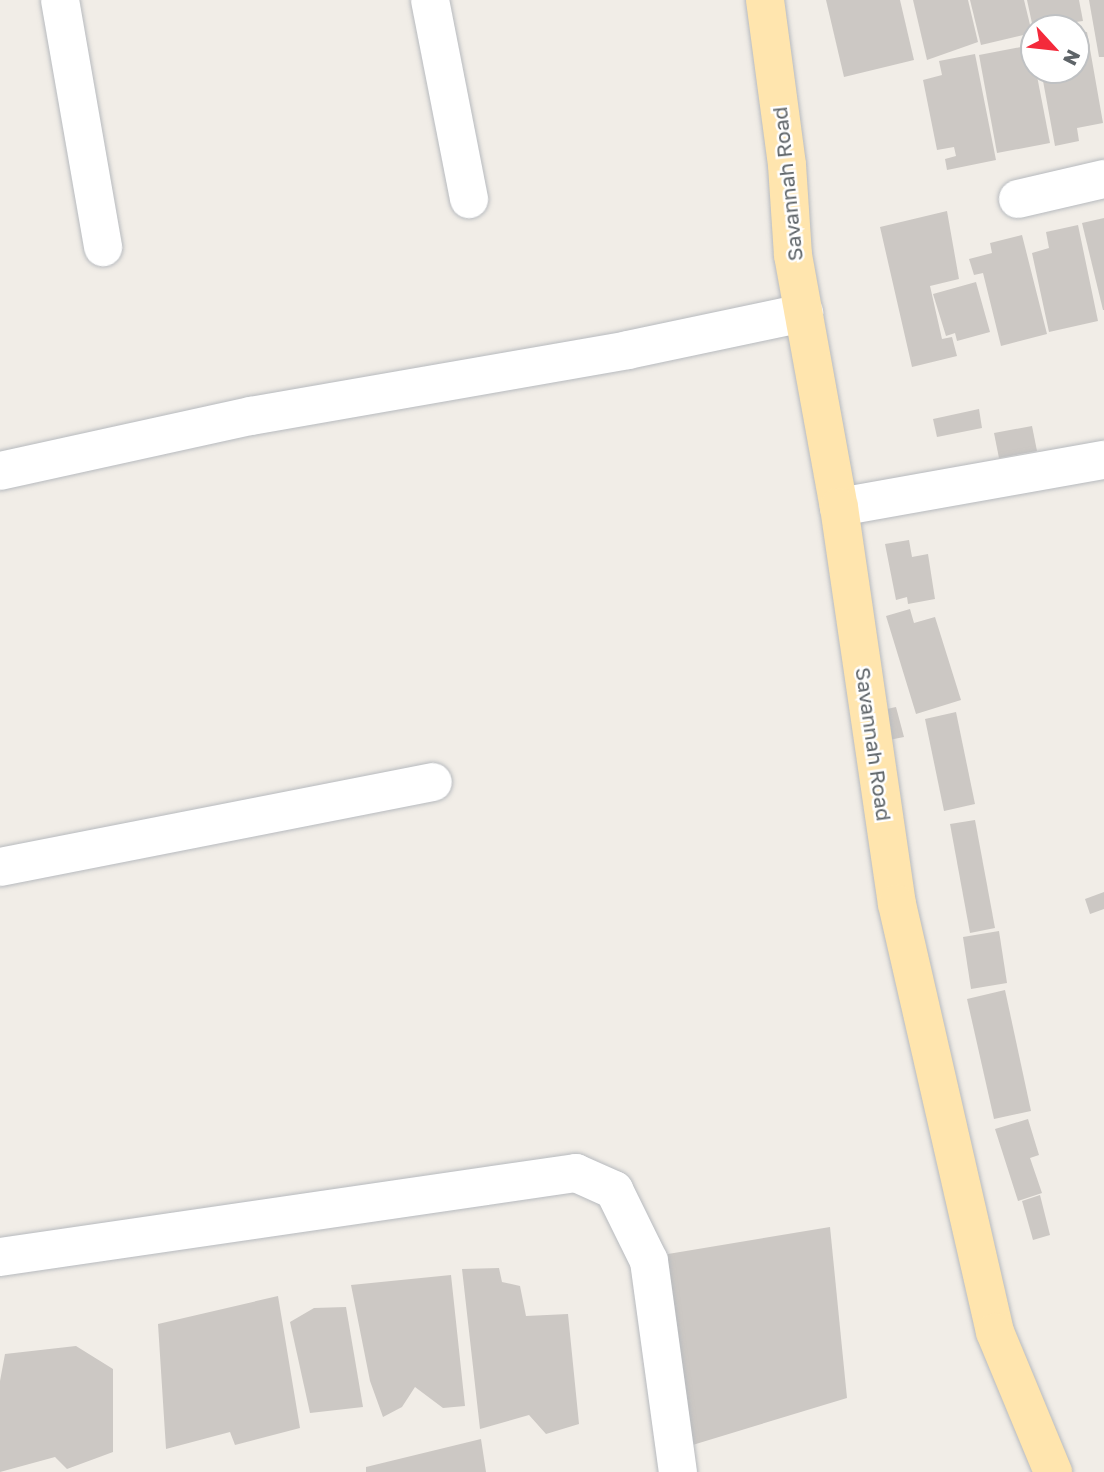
<!DOCTYPE html>
<html>
<head>
<meta charset="utf-8">
<style>
	body { margin:0 }
	#map { position:relative; width:1104px; height:1472px; overflow:hidden; background:#f1ede7; font-family:"Golos Text",sans-serif }
	div>[style] { position:absolute }
	.building>* { inset:0; background:#ccc8c4 }
	.roads { filter:drop-shadow(0 0 2px #b7babe) drop-shadow(0 0 2px #b7babe) }
	.minor>* { height:38px; margin:-19px; padding:0 19px; transform-origin:19px; border-radius:19px; background:#fff }
	.major>* { height:38px; margin:-19px; padding:0 19px; transform-origin:19px; border-radius:19px; background:#ffe5ae }
	span { translate:-50% -50%; white-space:nowrap; text-align:center; line-height:1.15; -webkit-text-stroke:5px #fff; paint-order:stroke }
	.street-label { font-size:21px; color:#5e6468 }
	.north { position:absolute; left:1020px; top:14px; width:70px; height:70px; box-sizing:border-box; background:#fff; border:2px solid #bfc1c3; border-radius:50%; rotate:117deg; font-size:19px; font-weight:700; line-height:28px; text-align:center; color:#5e6468 }
	.north::after { content:''; display:block; margin:auto; width:24px; height:32px; background:#f42a3b; clip-path:polygon(50% 0,100% 100%,50% 72%,0 100%) }
</style>
</head>
<body>
<div id="map">
	<div class="building">
		<div style="clip-path:polygon(826px 0,900px 0,914px 60px,844px 77px)"></div>
		<div style="clip-path:polygon(913px 0,968px 0,978px 42px,927px 60px)"></div>
		<div style="clip-path:polygon(970px 0,1024px 0,1032px 33px,981px 45px)"></div>
		<div style="clip-path:polygon(1027px 0,1079px 0,1083px 21px,1033px 28px)"></div>
		<div style="clip-path:polygon(1089px 0,1104px 0,1104px 57px,1099px 57px)"></div>
		<div style="clip-path:polygon(1087px 32px,1103px 123px,1077px 128px,1079px 141px,1055px 146px,1041px 70px,1076px 70px,1076px 34px)"></div>
		<div style="clip-path:polygon(1031px 45px,1050px 143px,997px 153px,979px 55px)"></div>
		<div style="clip-path:polygon(975px 54px,996px 160px,947px 170px,945px 159px,956px 156px,954px 147px,937px 150px,923px 80px,942px 75px,939px 61px)"></div>
		<div style="clip-path:polygon(947px 211px,959px 279px,930px 286px,942px 339px,952px 337px,957px 356px,912px 367px,880px 227px)"></div>
		<div style="clip-path:polygon(1104px 218px,1104px 310px,1103px 310px,1082px 223px)"></div>
		<div style="clip-path:polygon(1078px 225px,1098px 321px,1049px 332px,1032px 253px,1049px 248px,1046px 232px)"></div>
		<div style="clip-path:polygon(1022px 235px,1047px 334px,1001px 346px,983px 273px,974px 275px,969px 259px,992px 253px,990px 243px)"></div>
		<div style="clip-path:polygon(976px 282px,990px 332px,957px 341px,955px 333px,946px 336px,933px 294px)"></div>
		<div style="clip-path:polygon(979px 409px,982px 428px,937px 437px,933px 419px)"></div>
		<div style="clip-path:polygon(1032px 426px,1037px 451px,999px 458px,994px 433px)"></div>
		<div style="clip-path:polygon(909px 540px,912px 557px,928px 554px,935px 599px,908px 604px,907px 597px,896px 600px,885px 544px)"></div>
		<div style="clip-path:polygon(910px 609px,914px 623px,935px 617px,961px 700px,916px 714px,886px 616px)"></div>
		<div style="clip-path:polygon(896px 707px,904px 737px,889px 740px,882px 710px)"></div>
		<div style="clip-path:polygon(956px 712px,975px 804px,944px 811px,925px 719px)"></div>
		<div style="clip-path:polygon(975px 820px,995px 928px,970px 933px,950px 824px)"></div>
		<div style="clip-path:polygon(1104px 892px,1104px 909px,1090px 914px,1085px 899px)"></div>
		<div style="clip-path:polygon(999px 931px,1007px 983px,971px 989px,963px 937px)"></div>
		<div style="clip-path:polygon(1005px 990px,1031px 1111px,994px 1119px,967px 999px)"></div>
		<div style="clip-path:polygon(1028px 1119px,1039px 1155px,1030px 1158px,1042px 1193px,1018px 1201px,995px 1129px)"></div>
		<div style="clip-path:polygon(1040px 1195px,1050px 1235px,1033px 1240px,1022px 1201px)"></div>
		<div style="clip-path:polygon(830px 1227px,847px 1398px,686px 1447px,662px 1255px)"></div>
		<div style="clip-path:polygon(499px 1268px,502px 1282px,520px 1286px,526px 1316px,568px 1314px,579px 1424px,546px 1434px,529px 1415px,480px 1429px,462px 1269px)"></div>
		<div style="clip-path:polygon(451px 1275px,465px 1406px,443px 1408px,415px 1387px,402px 1407px,383px 1417px,370px 1381px,351px 1285px)"></div>
		<div style="clip-path:polygon(278px 1296px,300px 1428px,235px 1445px,230px 1432px,166px 1449px,158px 1324px)"></div>
		<div style="clip-path:polygon(346px 1307px,363px 1407px,310px 1413px,290px 1322px,314px 1308px)"></div>
		<div style="clip-path:polygon(76px 1346px,113px 1369px,113px 1452px,67px 1469px,55px 1457px,0 1472px,0 1381px,5px 1354px)"></div>
		<div style="clip-path:polygon(481px 1439px,486px 1472px,366px 1472px,366px 1467px)"></div>
	</div>
	<div class="roads">
		<div class="minor">
			<div style="left:60px;top:0;width:251px;rotate:80.1deg"></div>
			<div style="left:430px;top:0;width:203px;rotate:78.9deg"></div>
			<div style="left:1018px;top:199px;width:88px;rotate:-13.1deg"></div>
			<div style="left:0;top:471px;width:257px;rotate:-12.4deg"></div>
			<div style="left:251px;top:416px;width:383px;rotate:-9.9deg"></div>
			<div style="left:628px;top:350px;width:180px;rotate:-11.9deg"></div>
			<div style="left:839px;top:507px;width:269px;rotate:-10.1deg"></div>
			<div style="left:0;top:867px;width:441px;rotate:-11.1deg"></div>
			<div style="left:0;top:1257px;width:582px;rotate:-8.3deg"></div>
			<div style="left:576px;top:1173px;width:42px;rotate:24.1deg"></div>
			<div style="left:614px;top:1190px;width:79px;rotate:63.8deg"></div>
			<div style="left:649px;top:1261px;width:213px;rotate:82.2deg"></div>
		</div>
		<div class="major">
			<div style="left:765px;top:0;width:166px;rotate:82.4deg"></div>
			<div style="left:787px;top:165px;width:90px;rotate:86.2deg"></div>
			<div style="left:793px;top:255px;width:256px;rotate:79.7deg"></div>
			<div style="left:839px;top:507px;width:401px;rotate:81.7deg"></div>
			<div style="left:897px;top:904px;width:439px;rotate:77.1deg"></div>
			<div style="left:995px;top:1332px;width:152px;rotate:67.5deg"></div>
		</div>
	</div>
	<div class="street-label">
		<span style="left:787px;top:184px;rotate:-96deg">Savannah Road</span>
		<span style="left:874px;top:744px;rotate:82deg">Savannah Road</span>
	</div>
	<div class="north">N</div>
</div>
</body>
</html>
